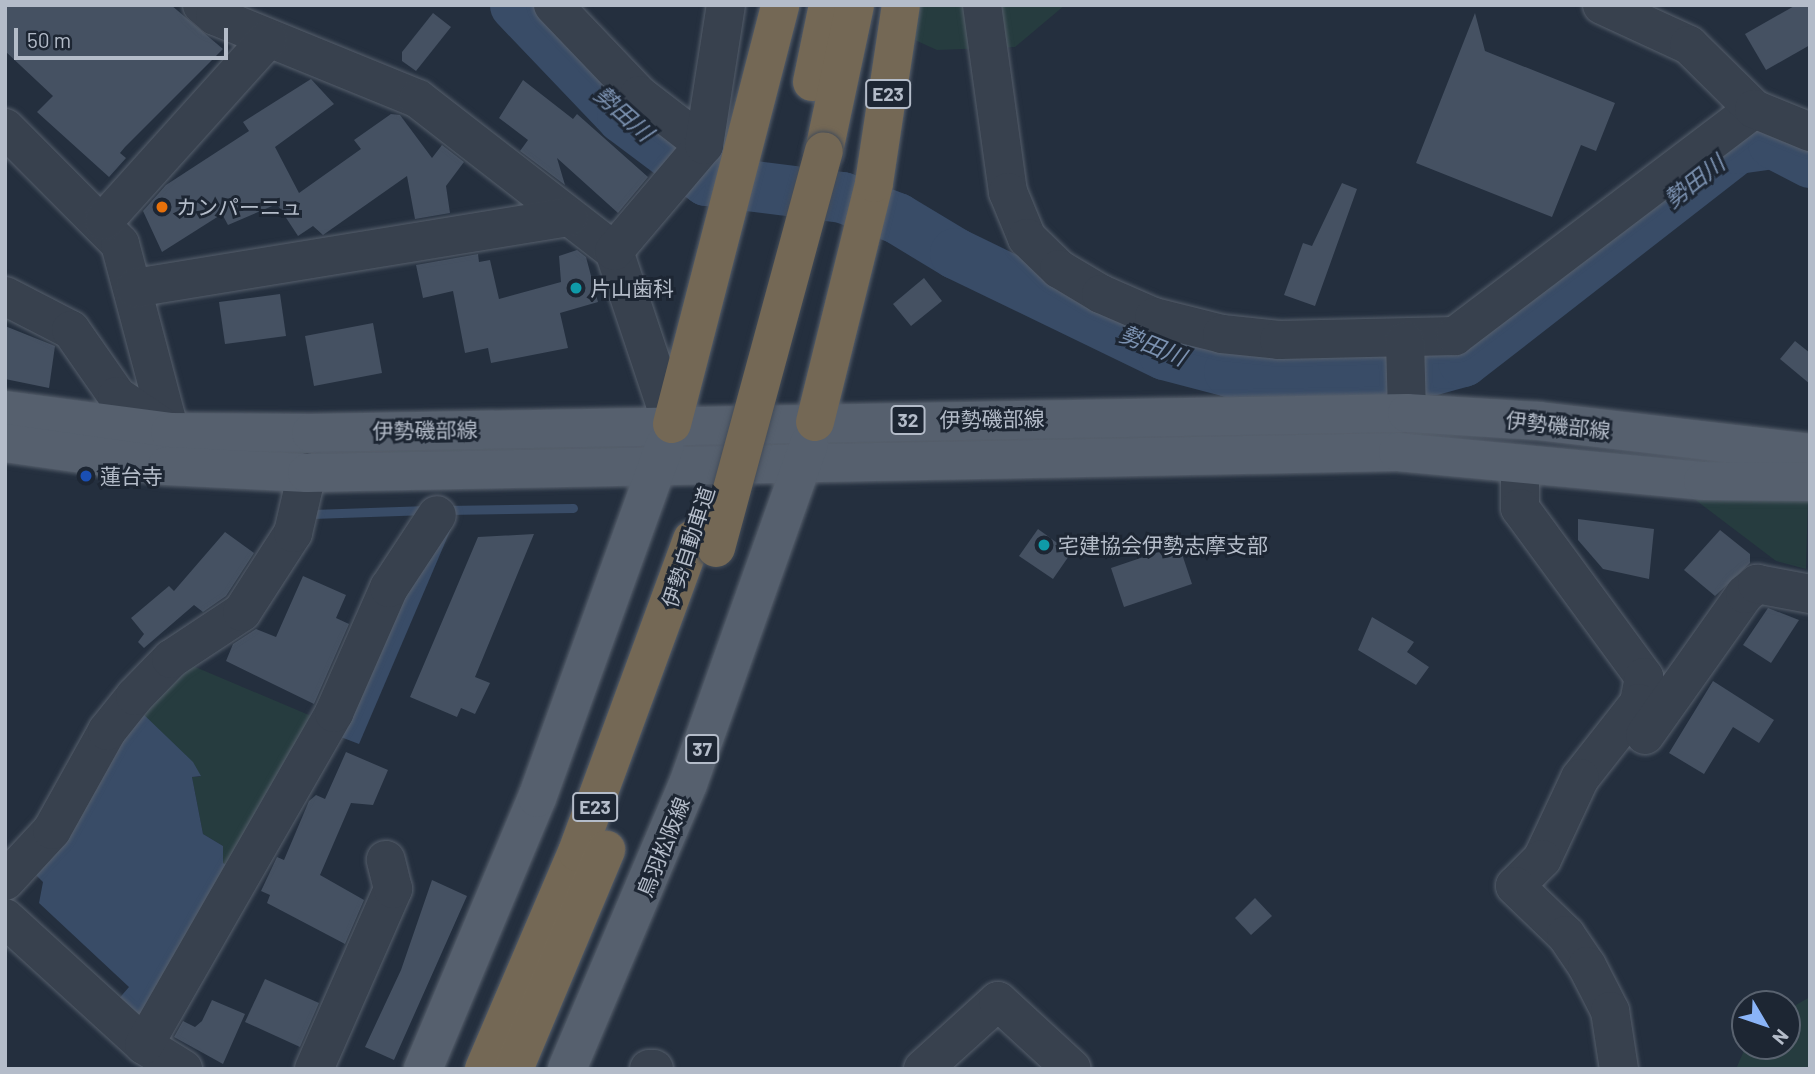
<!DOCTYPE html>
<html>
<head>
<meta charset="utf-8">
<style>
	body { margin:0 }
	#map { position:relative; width:1815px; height:1074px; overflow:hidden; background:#242f3e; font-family:Barlow,"Noto Sans JP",sans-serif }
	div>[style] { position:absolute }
	.green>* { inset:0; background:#263c3f }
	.water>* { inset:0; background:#394c67 }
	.stream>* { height:9px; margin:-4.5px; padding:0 4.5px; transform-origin:4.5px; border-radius:4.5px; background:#394c67 }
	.river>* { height:51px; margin:-25.5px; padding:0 25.5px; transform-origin:25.5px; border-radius:25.5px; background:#394c67 }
	.building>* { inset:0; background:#455162 }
	.roads { filter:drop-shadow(0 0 2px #565f6c) drop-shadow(0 0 2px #565f6c) }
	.minor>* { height:38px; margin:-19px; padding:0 19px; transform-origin:19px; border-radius:19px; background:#38414e }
	.major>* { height:38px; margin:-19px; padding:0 19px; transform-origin:19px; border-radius:19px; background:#56606e }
	.highway>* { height:38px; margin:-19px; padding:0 19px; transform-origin:19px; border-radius:19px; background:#746855 }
	.bridges { filter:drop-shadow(0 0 2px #434c59) drop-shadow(0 0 2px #434c59) }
	.highway-bridge>* { height:38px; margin:-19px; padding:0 19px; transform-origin:19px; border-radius:19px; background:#746855 }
	.dots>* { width:19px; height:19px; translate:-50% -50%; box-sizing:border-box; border:4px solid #1d2633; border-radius:50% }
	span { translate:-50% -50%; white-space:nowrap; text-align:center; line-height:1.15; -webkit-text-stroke:6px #1d2633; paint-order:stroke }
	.shield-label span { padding:2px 5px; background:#1d2633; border:2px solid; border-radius:5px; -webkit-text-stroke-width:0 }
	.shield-label { font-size:19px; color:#b4bcc9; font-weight:700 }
	.poi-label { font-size:21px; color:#b4bcc9 }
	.left { translate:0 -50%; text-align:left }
	.street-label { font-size:21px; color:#b4bcc9 }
	.water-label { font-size:23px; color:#7c92b1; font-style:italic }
	.frame { position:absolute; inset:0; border:7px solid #b4bcc9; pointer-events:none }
	.north { position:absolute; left:1731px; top:990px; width:70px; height:70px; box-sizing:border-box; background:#1d2633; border:2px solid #59626f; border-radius:50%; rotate:129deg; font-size:19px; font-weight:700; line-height:28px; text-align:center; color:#b4bcc9 }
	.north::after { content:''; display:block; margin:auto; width:24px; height:32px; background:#8ab4f8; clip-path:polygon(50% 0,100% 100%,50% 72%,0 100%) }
	.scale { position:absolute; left:14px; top:28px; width:214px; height:32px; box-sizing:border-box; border:4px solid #b4bcc9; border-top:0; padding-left:9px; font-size:21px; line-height:24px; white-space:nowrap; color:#b4bcc9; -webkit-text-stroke:5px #1d2633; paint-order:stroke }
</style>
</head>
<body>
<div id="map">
	<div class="green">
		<div style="clip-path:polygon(882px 5px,1065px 5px,1015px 47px,937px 50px,897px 32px)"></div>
		<div style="clip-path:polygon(1685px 492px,1808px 498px,1806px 569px,1776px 561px)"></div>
		<div style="clip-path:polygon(193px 666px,316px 718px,236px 871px,223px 863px,223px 846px,203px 834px,192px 777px,200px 777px,140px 711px)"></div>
		<div style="clip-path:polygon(1810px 997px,1810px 1069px,1736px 1069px,1746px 1046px,1787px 1046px,1787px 1010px)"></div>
	</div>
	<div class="water">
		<div style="clip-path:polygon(453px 524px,359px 744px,333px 734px,382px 614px)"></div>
		<div style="clip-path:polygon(140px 711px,193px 762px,201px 776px,192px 777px,203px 834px,223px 846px,223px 863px,236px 871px,144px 1026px,116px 1002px,129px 987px,39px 903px,43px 882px,32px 871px)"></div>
	</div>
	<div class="stream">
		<div style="left:445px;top:510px;width:128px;rotate:-0.9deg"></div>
		<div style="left:312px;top:514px;width:116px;rotate:-2deg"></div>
	</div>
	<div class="river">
		<div style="left:515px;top:5px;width:155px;rotate:46.3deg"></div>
		<div style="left:622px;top:117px;width:105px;rotate:36.9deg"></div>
		<div style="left:706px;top:180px;width:137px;rotate:7.1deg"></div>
		<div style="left:842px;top:197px;width:59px;rotate:20.9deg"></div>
		<div style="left:897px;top:218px;width:68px;rotate:31.1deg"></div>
		<div style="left:955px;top:253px;width:232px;rotate:25.8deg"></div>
		<div style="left:1164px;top:354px;width:67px;rotate:14.7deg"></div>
		<div style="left:1229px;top:371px;width:204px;rotate:-0.6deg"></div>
		<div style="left:1433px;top:369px;width:31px;rotate:-15deg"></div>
		<div style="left:1463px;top:361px;width:347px;rotate:-37.9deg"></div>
		<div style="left:1737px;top:148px;width:36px;rotate:-8deg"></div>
		<div style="left:1773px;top:143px;width:42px;rotate:27.2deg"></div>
	</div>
	<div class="building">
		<div style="clip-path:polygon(5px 5px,171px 5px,223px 49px,125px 147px,120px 153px,126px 158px,109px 177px,37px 112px,53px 96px,5px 51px)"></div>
		<div style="clip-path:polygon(1796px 5px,1810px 5px,1810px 45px,1766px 70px,1745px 34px)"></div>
		<div style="clip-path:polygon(433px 13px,451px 27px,416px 71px,402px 61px,402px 52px)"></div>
		<div style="clip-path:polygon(1475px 13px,1485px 51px,1615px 103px,1596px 151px,1581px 145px,1552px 217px,1416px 163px)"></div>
		<div style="clip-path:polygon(311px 79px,334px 104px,275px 147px,299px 193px,361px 149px,354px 140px,391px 114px,400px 115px,432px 158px,442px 145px,464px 162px,446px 186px,450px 213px,415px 219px,407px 176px,323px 235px,313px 226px,298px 236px,277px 204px,228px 225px,222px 214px,162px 252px,143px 211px,166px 185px,249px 131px,243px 122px)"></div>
		<div style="clip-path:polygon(523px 80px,573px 119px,577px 114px,648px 177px,618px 213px,557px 158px,565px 185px,520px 151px,528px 140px,499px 118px)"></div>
		<div style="clip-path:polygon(1342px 183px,1357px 189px,1315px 306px,1284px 295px,1303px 243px,1312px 246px)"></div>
		<div style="clip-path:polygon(577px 250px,586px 257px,598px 302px,560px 313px,568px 348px,491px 363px,488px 348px,465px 353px,453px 291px,423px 298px,416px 265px,478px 254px,479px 262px,490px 260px,499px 299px,561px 282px,559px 256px)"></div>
		<div style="clip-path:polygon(924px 278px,942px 301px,911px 326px,893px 304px)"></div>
		<div style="clip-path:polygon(280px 294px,286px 336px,225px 344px,219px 302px)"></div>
		<div style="clip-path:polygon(373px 323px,382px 373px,314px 386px,305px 336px)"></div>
		<div style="clip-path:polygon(5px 326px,55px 346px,49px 388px,5px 379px)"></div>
		<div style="clip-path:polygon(1795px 341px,1810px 353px,1810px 384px,1780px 359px)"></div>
		<div style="clip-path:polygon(1578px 519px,1654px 529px,1649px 579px,1603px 569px,1578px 540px)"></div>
		<div style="clip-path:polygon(1038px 529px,1071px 553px,1053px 579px,1019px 556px)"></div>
		<div style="clip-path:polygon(1720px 530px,1750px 554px,1750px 563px,1715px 596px,1684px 570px)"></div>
		<div style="clip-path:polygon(225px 532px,254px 553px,226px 596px,203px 612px,194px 605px,144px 648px,138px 642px,144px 634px,131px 618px,169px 586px,174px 591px)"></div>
		<div style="clip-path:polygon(534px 534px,475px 677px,490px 683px,475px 714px,461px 708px,457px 717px,410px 697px,478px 537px)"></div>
		<div style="clip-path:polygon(1179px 545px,1192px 584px,1124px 607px,1111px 568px)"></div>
		<div style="clip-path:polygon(303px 576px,346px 595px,336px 618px,349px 624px,314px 704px,226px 661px,233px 644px,256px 629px,276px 637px)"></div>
		<div style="clip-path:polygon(1768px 608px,1799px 620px,1771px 663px,1743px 645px)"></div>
		<div style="clip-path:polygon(1372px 617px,1414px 642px,1407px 652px,1429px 667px,1416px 685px,1358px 650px)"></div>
		<div style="clip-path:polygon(1713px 681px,1774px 720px,1759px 743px,1733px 727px,1704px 774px,1669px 753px)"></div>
		<div style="clip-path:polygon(346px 752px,388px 770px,373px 805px,351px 803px,320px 875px,364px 900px,345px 944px,267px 903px,270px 895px,261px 891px,277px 857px,284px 860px,309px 801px,316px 795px,325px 799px)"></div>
		<div style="clip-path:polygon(432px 880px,467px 896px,394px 1060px,365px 1047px,401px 970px)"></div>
		<div style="clip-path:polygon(1255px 898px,1272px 916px,1251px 935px,1235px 918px)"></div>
		<div style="clip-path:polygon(265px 979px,319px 1003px,300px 1047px,245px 1022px)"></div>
		<div style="clip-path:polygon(212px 1000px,245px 1014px,223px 1064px,174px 1037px,183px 1021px,195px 1027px,202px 1021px)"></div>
	</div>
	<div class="roads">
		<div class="minor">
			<div style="left:202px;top:5px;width:17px;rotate:40deg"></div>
			<div style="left:215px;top:16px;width:219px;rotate:22.2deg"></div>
			<div style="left:418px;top:99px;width:248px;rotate:37.8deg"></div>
			<div style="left:614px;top:251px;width:182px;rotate:71.5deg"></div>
			<div style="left:553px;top:5px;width:124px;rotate:46.3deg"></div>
			<div style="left:639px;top:95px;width:82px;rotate:37.6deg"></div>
			<div style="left:982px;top:5px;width:189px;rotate:82.1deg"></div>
			<div style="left:1008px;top:192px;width:50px;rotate:67.6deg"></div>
			<div style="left:1027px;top:238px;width:45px;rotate:44.1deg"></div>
			<div style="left:1059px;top:269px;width:49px;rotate:30.8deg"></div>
			<div style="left:1101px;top:294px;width:58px;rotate:23.5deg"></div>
			<div style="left:1154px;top:317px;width:70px;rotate:14deg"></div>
			<div style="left:1222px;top:334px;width:57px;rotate:6deg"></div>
			<div style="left:1279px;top:340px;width:176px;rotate:-1.3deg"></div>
			<div style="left:1455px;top:336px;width:375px;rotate:-37.2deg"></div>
			<div style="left:1602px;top:5px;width:96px;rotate:24.7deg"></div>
			<div style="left:1689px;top:45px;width:91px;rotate:44.6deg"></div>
			<div style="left:1754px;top:109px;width:61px;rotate:22.3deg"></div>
			<div style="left:5px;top:128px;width:163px;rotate:45.2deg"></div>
			<div style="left:120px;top:244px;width:195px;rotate:75.1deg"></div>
			<div style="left:170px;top:432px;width:32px;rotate:95deg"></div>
			<div style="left:104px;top:221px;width:245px;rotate:-48deg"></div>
			<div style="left:614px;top:251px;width:139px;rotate:-49.7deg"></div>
			<div style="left:704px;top:145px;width:142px;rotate:-81.1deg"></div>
			<div style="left:135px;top:288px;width:439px;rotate:-9.3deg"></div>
			<div style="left:5px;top:296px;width:74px;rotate:27.3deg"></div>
			<div style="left:71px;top:330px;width:80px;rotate:55.1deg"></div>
			<div style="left:117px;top:396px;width:64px;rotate:34.2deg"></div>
			<div style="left:1405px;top:341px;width:72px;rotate:88.4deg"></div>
			<div style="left:1520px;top:466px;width:42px;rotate:90deg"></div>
			<div style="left:1520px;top:508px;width:210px;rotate:53.7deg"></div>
			<div style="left:1644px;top:677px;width:26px;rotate:101deg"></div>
			<div style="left:1639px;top:703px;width:95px;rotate:128.2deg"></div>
			<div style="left:1580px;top:778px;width:89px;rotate:115.1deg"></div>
			<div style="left:1542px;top:859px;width:38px;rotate:135deg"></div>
			<div style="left:1515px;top:886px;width:71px;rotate:43.9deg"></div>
			<div style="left:1566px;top:935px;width:37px;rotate:56deg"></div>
			<div style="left:1587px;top:966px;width:51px;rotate:62.9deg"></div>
			<div style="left:1610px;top:1011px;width:59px;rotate:81.2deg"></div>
			<div style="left:1645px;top:735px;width:173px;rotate:-54.7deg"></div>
			<div style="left:1745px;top:594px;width:16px;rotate:-40deg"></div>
			<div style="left:1757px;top:584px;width:54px;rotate:10.7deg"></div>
			<div style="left:5px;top:881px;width:69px;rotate:-47.3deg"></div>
			<div style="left:52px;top:830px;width:113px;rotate:-60.9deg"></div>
			<div style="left:107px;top:731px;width:45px;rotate:-51.3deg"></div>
			<div style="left:135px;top:696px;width:52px;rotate:-45.8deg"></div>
			<div style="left:171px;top:659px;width:85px;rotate:-33.5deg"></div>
			<div style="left:242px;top:612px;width:94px;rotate:-57.2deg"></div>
			<div style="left:293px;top:533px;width:62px;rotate:-76.9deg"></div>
			<div style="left:5px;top:918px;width:188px;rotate:42.4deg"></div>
			<div style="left:144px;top:1045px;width:46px;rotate:31.6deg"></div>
			<div style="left:144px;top:1045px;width:383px;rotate:-60.2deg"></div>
			<div style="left:334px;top:713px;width:137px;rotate:-66.3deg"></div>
			<div style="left:389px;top:588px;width:87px;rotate:-56.7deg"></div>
			<div style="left:314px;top:1069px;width:197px;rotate:-66.3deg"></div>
			<div style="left:393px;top:889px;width:30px;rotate:-104deg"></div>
			<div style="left:649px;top:1069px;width:5px"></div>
			<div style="left:923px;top:1069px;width:101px;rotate:-42.2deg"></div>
			<div style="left:998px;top:1001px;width:100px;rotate:42.6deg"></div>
		</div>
		<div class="major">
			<div style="left:5px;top:410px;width:166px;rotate:7.6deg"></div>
			<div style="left:170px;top:432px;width:141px;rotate:0.4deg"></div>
			<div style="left:311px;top:433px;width:1096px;rotate:-1.05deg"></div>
			<div style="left:1407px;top:413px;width:132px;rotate:3.5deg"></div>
			<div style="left:1539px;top:421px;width:273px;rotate:6.7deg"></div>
			<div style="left:5px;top:443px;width:164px;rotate:8.1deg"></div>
			<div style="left:167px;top:466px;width:140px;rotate:2.9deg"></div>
			<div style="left:307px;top:473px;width:1091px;rotate:-1.1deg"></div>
			<div style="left:1398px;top:452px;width:306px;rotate:5.4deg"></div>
			<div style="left:1703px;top:481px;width:107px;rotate:0.5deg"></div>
			<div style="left:423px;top:1069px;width:294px;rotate:-67.2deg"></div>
			<div style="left:537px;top:798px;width:376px;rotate:-70.1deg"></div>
			<div style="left:567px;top:1069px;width:310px;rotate:-67deg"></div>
			<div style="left:688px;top:784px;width:361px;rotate:-70.4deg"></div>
		</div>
		<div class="highway">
			<div style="left:812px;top:82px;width:79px;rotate:-78.3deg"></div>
			<div style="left:824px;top:151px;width:149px;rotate:-78deg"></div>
			<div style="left:815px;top:422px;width:246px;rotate:-76.1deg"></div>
			<div style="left:874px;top:183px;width:180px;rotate:-81.4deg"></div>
			<div style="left:672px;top:424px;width:433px;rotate:-75.5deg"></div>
			<div style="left:484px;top:1069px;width:236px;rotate:-66.8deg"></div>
			<div style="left:577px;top:852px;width:333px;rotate:-69.8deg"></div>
			<div style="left:514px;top:1069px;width:238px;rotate:-67.2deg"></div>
		</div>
	</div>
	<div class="bridges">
		<div class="highway-bridge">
			<div style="left:716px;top:548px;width:411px;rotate:-74.8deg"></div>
		</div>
	</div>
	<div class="dots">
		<div style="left:162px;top:207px;background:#e8710a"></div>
		<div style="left:576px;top:288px;background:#0f9aa8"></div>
		<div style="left:86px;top:476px;background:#1a4fb4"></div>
		<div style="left:1044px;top:545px;background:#0f9aa8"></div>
	</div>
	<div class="shield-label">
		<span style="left:888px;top:94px">E23</span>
		<span style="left:908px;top:420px">32</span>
		<span style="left:702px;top:749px">37</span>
		<span style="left:595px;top:807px">E23</span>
	</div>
	<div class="poi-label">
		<span class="left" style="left:176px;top:207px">カンパーニュ</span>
		<span class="left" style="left:590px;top:288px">片山歯科</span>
		<span class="left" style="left:100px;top:476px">蓮台寺</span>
		<span class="left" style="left:1058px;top:545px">宅建協会伊勢志摩支部</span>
	</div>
	<div class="street-label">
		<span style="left:992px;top:419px;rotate:-1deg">伊勢磯部線</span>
		<span style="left:1558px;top:425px;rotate:6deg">伊勢磯部線</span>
		<span style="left:425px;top:430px;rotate:-1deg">伊勢磯部線</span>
		<span style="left:688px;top:547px;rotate:-72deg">伊勢自動車道</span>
		<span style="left:663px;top:847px;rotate:-68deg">鳥羽松阪線</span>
	</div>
	<div class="water-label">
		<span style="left:624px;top:113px;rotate:42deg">勢田川</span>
		<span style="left:1694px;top:181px;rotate:-38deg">勢田川</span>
		<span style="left:1153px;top:345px;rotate:22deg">勢田川</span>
	</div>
	<div class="frame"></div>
	<div class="north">N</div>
	<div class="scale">50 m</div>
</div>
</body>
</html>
